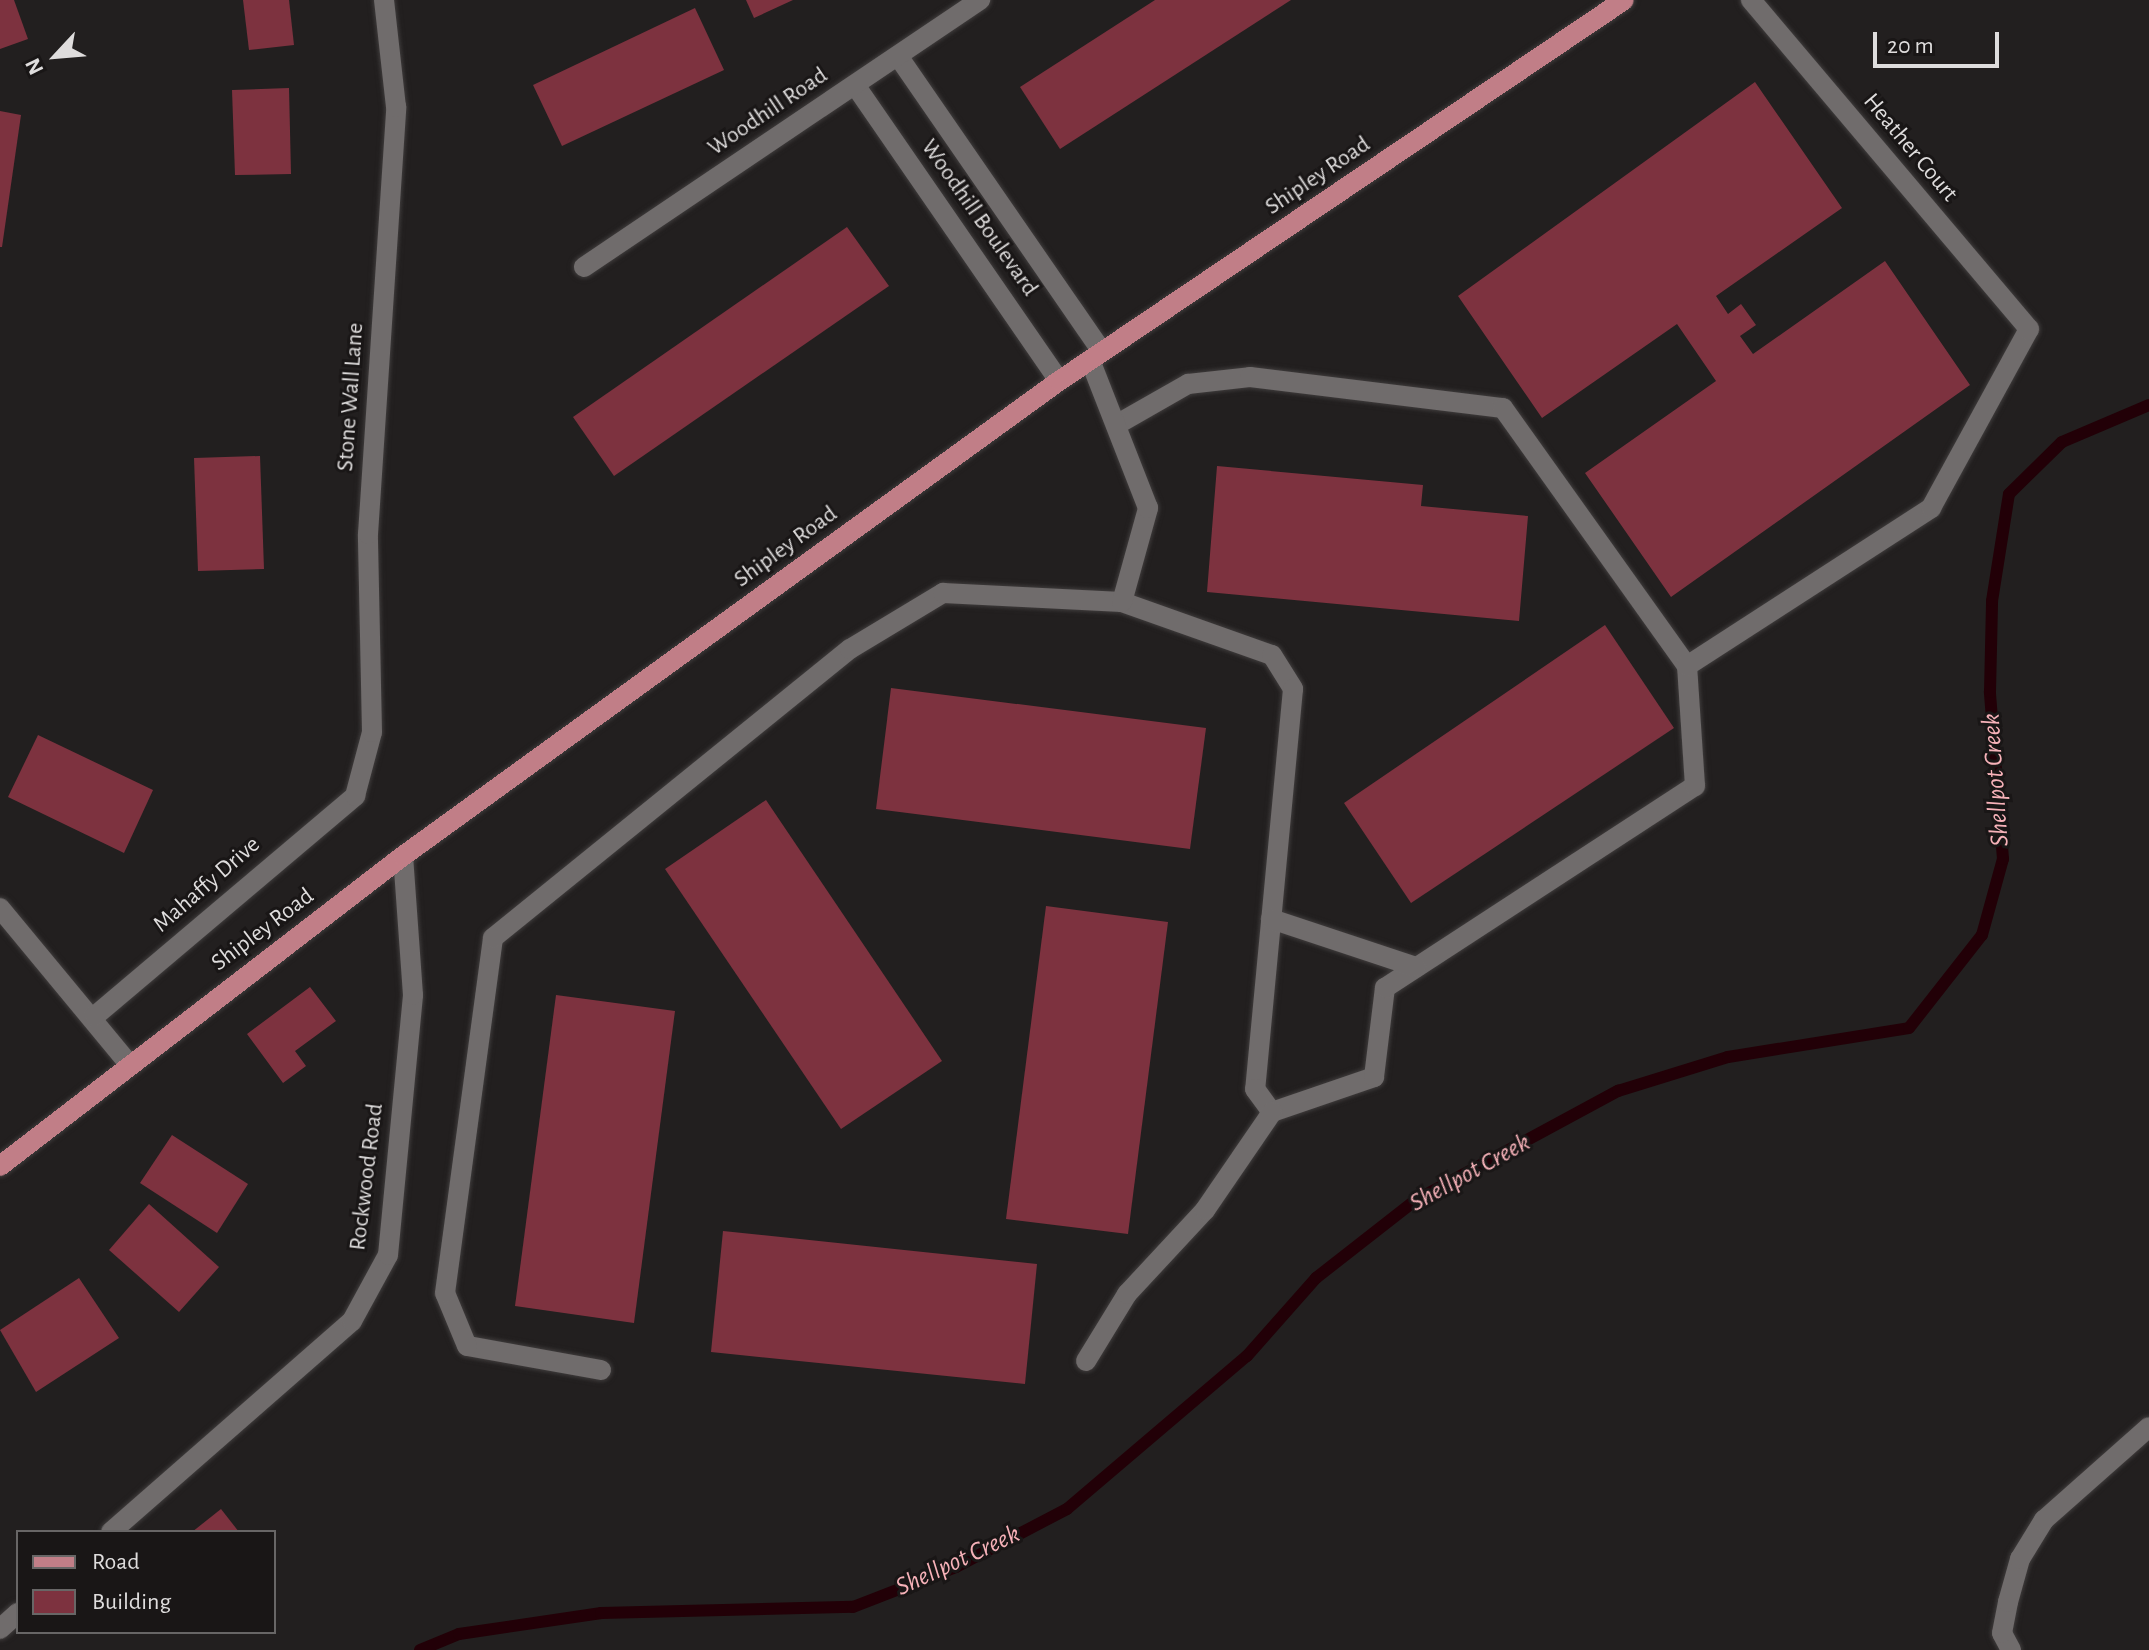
<!DOCTYPE html>
<html>
<head>
<meta charset="utf-8">
<style>
	body { margin:0 }
	#map { position:relative; width:2149px; height:1650px; overflow:hidden; background:#221f1f; font-family:"Alegreya Sans",sans-serif }
	div>[style] { position:absolute }
	.stream>* { height:12px; margin:-6px; padding:0 6px; transform-origin:6px; border-radius:6px; background:#220007 }
	.building>* { inset:0; background:#7d323f }
	.roads { filter:drop-shadow(0 0 2px #3f3c3c) drop-shadow(0 0 2px #3f3c3c) }
	.minor>* { height:20px; margin:-10px; padding:0 10px; transform-origin:10px; border-radius:10px; background:#706c6c }
	.major>* { height:20px; margin:-10px; padding:0 10px; transform-origin:10px; border-radius:10px; background:#c17e87 }
	span { translate:-50% -50%; white-space:nowrap; text-align:center; line-height:1.15; -webkit-text-stroke:6px #191616; paint-order:stroke }
	.street-label { font-size:24px; color:#dfdddd }
	.water-label { font-size:26px; color:#f7b2b9; font-style:italic }
	.legend { position:absolute; left:16px; top:1530px; width:260px; height:104px; box-sizing:border-box; background:#191616; border:2px solid #686666; margin:0; padding:10px 14px; list-style:none; font-size:24px; color:#dfdddd }
	.legend li { display:flex; align-items:center; gap:16px; height:40px }
	.legend b { width:40px; border:2px solid #686666 }
	.north { position:absolute; left:16px; top:16px; width:80px; height:80px; -webkit-text-stroke:6px #191616; paint-order:stroke; rotate:244deg; font-size:22px; font-weight:700; line-height:32px; text-align:center; color:#dfdddd }
	.north::after { content:''; display:block; margin:auto; width:28px; height:36px; background:#dfdddd; clip-path:polygon(50% 0,100% 100%,50% 72%,0 100%) }
	.scale { position:absolute; left:1873px; top:32px; width:126px; height:36px; box-sizing:border-box; border:4px solid #dfdddd; border-top:0; padding-left:10px; font-size:24px; line-height:28px; white-space:nowrap; color:#dfdddd; -webkit-text-stroke:6px #191616; paint-order:stroke }
</style>
</head>
<body>
<div id="map">
	<div class="stream">
		<div style="left:420px;top:1650px;width:42px;rotate:-22.3deg"></div>
		<div style="left:459px;top:1634px;width:144px;rotate:-8.4deg"></div>
		<div style="left:601px;top:1613px;width:252px;rotate:-1.4deg"></div>
		<div style="left:853px;top:1607px;width:110px;rotate:-21.2deg"></div>
		<div style="left:956px;top:1567px;width:125px;rotate:-27.6deg"></div>
		<div style="left:1067px;top:1509px;width:236px;rotate:-40.4deg"></div>
		<div style="left:1247px;top:1356px;width:104px;rotate:-48.5deg"></div>
		<div style="left:1316px;top:1278px;width:127px;rotate:-38deg"></div>
		<div style="left:1416px;top:1200px;width:230px;rotate:-28.4deg"></div>
		<div style="left:1618px;top:1091px;width:115px;rotate:-17.2deg"></div>
		<div style="left:1728px;top:1057px;width:183px;rotate:-9.1deg"></div>
		<div style="left:1909px;top:1028px;width:118px;rotate:-51.9deg"></div>
		<div style="left:1982px;top:935px;width:79px;rotate:-74.6deg"></div>
		<div style="left:2003px;top:859px;width:168px;rotate:-94.5deg"></div>
		<div style="left:1990px;top:692px;width:91px;rotate:-88.7deg"></div>
		<div style="left:1992px;top:601px;width:108px;rotate:-81deg"></div>
		<div style="left:2009px;top:494px;width:74px;rotate:-44.5deg"></div>
		<div style="left:2062px;top:442px;width:95px;rotate:-23deg"></div>
	</div>
	<div class="building">
		<div style="clip-path:polygon(0 0,14px 0,28px 39px,0 49px)"></div>
		<div style="clip-path:polygon(243px 0,289px 0,294px 45px,249px 50px)"></div>
		<div style="clip-path:polygon(746px 0,793px 0,754px 18px)"></div>
		<div style="clip-path:polygon(1155px 0,1291px 0,1060px 149px,1020px 87px)"></div>
		<div style="clip-path:polygon(695px 8px,724px 70px,562px 146px,533px 85px)"></div>
		<div style="clip-path:polygon(1755px 82px,1842px 208px,1716px 296px,1728px 314px,1741px 304px,1756px 325px,1740px 336px,1753px 354px,1885px 261px,1970px 385px,1671px 597px,1585px 473px,1716px 381px,1677px 324px,1542px 418px,1458px 296px)"></div>
		<div style="clip-path:polygon(289px 88px,291px 174px,235px 175px,232px 90px)"></div>
		<div style="clip-path:polygon(0 111px,21px 115px,2px 247px,0 247px)"></div>
		<div style="clip-path:polygon(847px 227px,889px 286px,614px 476px,573px 417px)"></div>
		<div style="clip-path:polygon(260px 456px,264px 569px,198px 571px,194px 458px)"></div>
		<div style="clip-path:polygon(1217px 466px,1423px 485px,1421px 506px,1528px 516px,1519px 621px,1207px 592px)"></div>
		<div style="clip-path:polygon(1605px 625px,1674px 728px,1411px 903px,1344px 803px)"></div>
		<div style="clip-path:polygon(891px 688px,1206px 728px,1190px 849px,876px 809px)"></div>
		<div style="clip-path:polygon(38px 735px,153px 790px,124px 853px,8px 797px)"></div>
		<div style="clip-path:polygon(766px 800px,942px 1061px,841px 1129px,665px 869px)"></div>
		<div style="clip-path:polygon(1046px 906px,1168px 922px,1128px 1234px,1006px 1219px)"></div>
		<div style="clip-path:polygon(310px 987px,336px 1021px,295px 1051px,306px 1066px,283px 1083px,247px 1034px)"></div>
		<div style="clip-path:polygon(556px 995px,675px 1011px,634px 1323px,515px 1306px)"></div>
		<div style="clip-path:polygon(172px 1135px,248px 1184px,217px 1233px,140px 1183px)"></div>
		<div style="clip-path:polygon(149px 1204px,219px 1267px,179px 1312px,109px 1250px)"></div>
		<div style="clip-path:polygon(723px 1231px,1037px 1264px,1025px 1384px,711px 1352px)"></div>
		<div style="clip-path:polygon(79px 1278px,119px 1338px,36px 1392px,0 1330px)"></div>
		<div style="clip-path:polygon(221px 1509px,239px 1532px,192px 1532px)"></div>
	</div>
	<div class="roads">
		<div class="minor">
			<div style="left:898px;top:56px;width:359px;rotate:55.4deg"></div>
			<div style="left:855px;top:85px;width:359px;rotate:55.4deg"></div>
			<div style="left:584px;top:267px;width:478px;rotate:-34deg"></div>
			<div style="left:1116px;top:425px;width:83px;rotate:-29.7deg"></div>
			<div style="left:1188px;top:384px;width:62px;rotate:-6.4deg"></div>
			<div style="left:1250px;top:377px;width:255px;rotate:7deg"></div>
			<div style="left:1503px;top:408px;width:317px;rotate:54.5deg"></div>
			<div style="left:1122px;top:602px;width:159px;rotate:19.5deg"></div>
			<div style="left:1272px;top:655px;width:40px;rotate:58deg"></div>
			<div style="left:1293px;top:689px;width:402px;rotate:95.4deg"></div>
			<div style="left:1255px;top:1089px;width:29px;rotate:54deg"></div>
			<div style="left:1272px;top:1112px;width:108px;rotate:-18.9deg"></div>
			<div style="left:1374px;top:1077px;width:90px;rotate:-83deg"></div>
			<div style="left:1385px;top:988px;width:370px;rotate:-33.1deg"></div>
			<div style="left:1695px;top:786px;width:120px;rotate:-93.8deg"></div>
			<div style="left:1687px;top:666px;width:291px;rotate:-32.9deg"></div>
			<div style="left:1931px;top:508px;width:204px;rotate:-61.3deg"></div>
			<div style="left:2029px;top:329px;width:431px;rotate:-130.2deg"></div>
			<div style="left:0;top:908px;width:201px;rotate:50.4deg"></div>
			<div style="left:1271px;top:919px;width:153px;rotate:18.3deg"></div>
			<div style="left:95px;top:1016px;width:341px;rotate:-40.2deg"></div>
			<div style="left:355px;top:796px;width:66px;rotate:-75.1deg"></div>
			<div style="left:372px;top:732px;width:198px;rotate:-91.2deg"></div>
			<div style="left:368px;top:534px;width:428px;rotate:-86.2deg"></div>
			<div style="left:396px;top:107px;width:108px;rotate:-96.4deg"></div>
			<div style="left:1086px;top:1361px;width:79px;rotate:-58.5deg"></div>
			<div style="left:1127px;top:1294px;width:115px;rotate:-47.1deg"></div>
			<div style="left:1205px;top:1210px;width:119px;rotate:-55.6deg"></div>
			<div style="left:601px;top:1370px;width:136px;rotate:-169.8deg"></div>
			<div style="left:467px;top:1346px;width:57px;rotate:-112.5deg"></div>
			<div style="left:445px;top:1293px;width:358px;rotate:-82.3deg"></div>
			<div style="left:493px;top:938px;width:459px;rotate:-39deg"></div>
			<div style="left:850px;top:649px;width:109px;rotate:-31.1deg"></div>
			<div style="left:943px;top:593px;width:179px;rotate:2.9deg"></div>
			<div style="left:1122px;top:602px;width:98px;rotate:-74.5deg"></div>
			<div style="left:1148px;top:508px;width:159px;rotate:-111.4deg"></div>
			<div style="left:111px;top:1532px;width:320px;rotate:-41.2deg"></div>
			<div style="left:352px;top:1321px;width:75px;rotate:-61.4deg"></div>
			<div style="left:388px;top:1255px;width:261px;rotate:-84.5deg"></div>
			<div style="left:413px;top:995px;width:139px;rotate:-94.1deg"></div>
			<div style="left:0;top:1629px;width:24px;rotate:-42deg"></div>
			<div style="left:2011px;top:1650px;width:19px;rotate:-118deg"></div>
			<div style="left:2002px;top:1633px;width:32px;rotate:-79deg"></div>
			<div style="left:2008px;top:1602px;width:45px;rotate:-74.4deg"></div>
			<div style="left:2020px;top:1559px;width:46px;rotate:-58.4deg"></div>
			<div style="left:2044px;top:1520px;width:140px;rotate:-41.5deg"></div>
		</div>
		<div class="major">
			<div style="left:0;top:1166px;width:508px;rotate:-37.57deg"></div>
			<div style="left:403px;top:856px;width:810px;rotate:-35.91deg"></div>
			<div style="left:1059px;top:381px;width:681px;rotate:-33.99deg"></div>
		</div>
	</div>
	<div class="street-label">
		<span style="left:768px;top:112px;rotate:-34deg">Woodhill Road</span>
		<span style="left:1910px;top:148px;rotate:50deg">Heather Court</span>
		<span style="left:1318px;top:176px;rotate:-34deg">Shipley Road</span>
		<span style="left:979px;top:218px;rotate:55deg">Woodhill Boulevard</span>
		<span style="left:351px;top:397px;rotate:-86deg">Stone Wall Lane</span>
		<span style="left:786px;top:547px;rotate:-36deg">Shipley Road</span>
		<span style="left:207px;top:885px;rotate:-41deg">Mahaffy Drive</span>
		<span style="left:263px;top:930px;rotate:-37deg">Shipley Road</span>
		<span style="left:367px;top:1177px;rotate:-83deg">Rockwood Road</span>
	</div>
	<div class="water-label">
		<span style="left:1996px;top:780px;rotate:-94deg">Shellpot Creek</span>
		<span style="left:1470px;top:1173px;rotate:-29deg">Shellpot Creek</span>
		<span style="left:958px;top:1561px;rotate:-25deg">Shellpot Creek</span>
	</div>
	<ul class="legend">
	<li><b style="height:10px;background:#c17e87"></b>Road</li>
	<li><b style="height:22px;background:#7d323f"></b>Building</li>
	</ul>
	<div class="north">N</div>
	<div class="scale">20 m</div>
</div>
</body>
</html>
